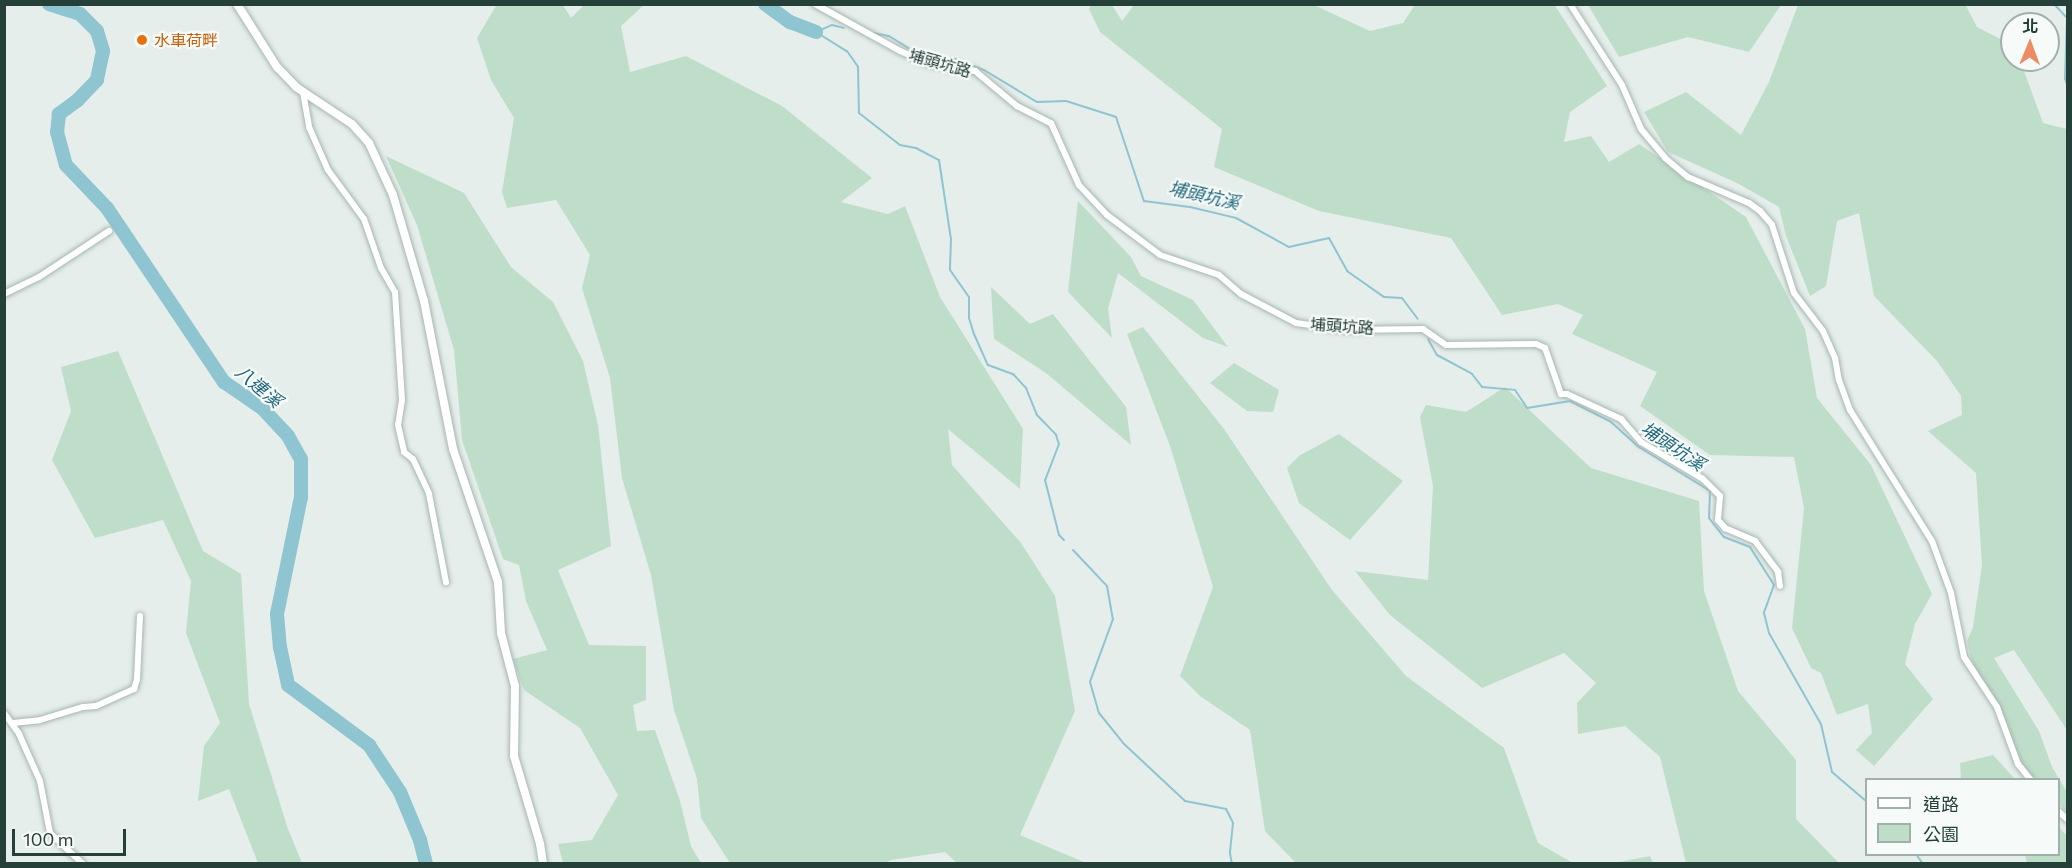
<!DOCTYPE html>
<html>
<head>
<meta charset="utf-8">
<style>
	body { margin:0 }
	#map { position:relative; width:2072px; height:868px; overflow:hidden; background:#e5eeea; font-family:Commissioner,"Noto Sans TC",sans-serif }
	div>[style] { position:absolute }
	.green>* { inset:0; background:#bfdec9 }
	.stream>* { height:2px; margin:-1px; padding:0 1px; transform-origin:1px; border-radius:1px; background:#8fc4d1 }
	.river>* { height:14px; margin:-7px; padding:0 7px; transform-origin:7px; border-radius:7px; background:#8fc4d1 }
	.roads { filter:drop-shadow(0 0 2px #a7b6b1) drop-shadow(0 0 2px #a7b6b1) }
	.minor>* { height:6px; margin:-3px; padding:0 3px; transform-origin:3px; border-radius:3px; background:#fff }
	.tertiary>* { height:8px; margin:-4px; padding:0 4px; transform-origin:4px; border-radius:4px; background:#fff }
	.dots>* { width:16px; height:16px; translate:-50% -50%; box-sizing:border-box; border:3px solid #f6faf8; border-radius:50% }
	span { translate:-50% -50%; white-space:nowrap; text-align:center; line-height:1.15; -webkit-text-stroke:4.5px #f6faf8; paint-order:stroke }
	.food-label { font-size:16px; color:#c56008 }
	.left { translate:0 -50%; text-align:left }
	.street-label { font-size:16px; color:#244039 }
	.water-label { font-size:18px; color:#1f677b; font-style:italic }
	.frame { position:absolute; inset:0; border:6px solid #244039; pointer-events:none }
	.legend { position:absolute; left:1865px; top:778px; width:195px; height:78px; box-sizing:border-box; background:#f6faf8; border:2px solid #a2b0ac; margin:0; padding:8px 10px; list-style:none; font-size:18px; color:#244039 }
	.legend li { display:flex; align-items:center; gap:12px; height:30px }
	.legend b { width:30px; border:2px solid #a2b0ac }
	.north { position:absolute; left:2000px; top:12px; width:60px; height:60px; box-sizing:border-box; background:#f6faf8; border:2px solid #a2b0ac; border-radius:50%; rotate:1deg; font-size:16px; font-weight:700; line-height:24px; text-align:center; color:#244039 }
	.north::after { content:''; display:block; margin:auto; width:21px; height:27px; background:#ee8b63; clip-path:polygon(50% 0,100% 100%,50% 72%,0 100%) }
	.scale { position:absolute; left:12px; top:829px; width:114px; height:27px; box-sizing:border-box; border:3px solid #244039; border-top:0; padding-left:8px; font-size:18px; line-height:21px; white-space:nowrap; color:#244039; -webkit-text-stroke:4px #f6faf8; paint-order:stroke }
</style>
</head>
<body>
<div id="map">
	<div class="green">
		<div style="clip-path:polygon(497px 4px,563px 5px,571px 18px,584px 5px,644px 5px,621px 26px,630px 72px,686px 56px,782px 106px,872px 178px,841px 202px,888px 214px,905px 206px,940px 297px,1023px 429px,1020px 489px,948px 429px,952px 465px,1021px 543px,1055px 596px,1075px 711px,1020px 835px,1086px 863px,957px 863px,945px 852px,891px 860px,884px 863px,730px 863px,701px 818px,697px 779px,674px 710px,651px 575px,622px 478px,610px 378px,582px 288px,590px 255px,556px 200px,507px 208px,502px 192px,514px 118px,491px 80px,477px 38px)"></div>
		<div style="clip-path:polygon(1554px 4px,1607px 86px,1570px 112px,1564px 142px,1591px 136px,1609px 162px,1639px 144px,1746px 217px,1805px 329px,1817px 398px,1871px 465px,1932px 594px,1915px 624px,1905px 664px,1933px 699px,1874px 766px,1856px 750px,1872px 733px,1868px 704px,1837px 715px,1821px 673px,1811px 668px,1792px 628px,1804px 508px,1794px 457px,1710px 455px,1640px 406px,1657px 372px,1572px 334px,1583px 315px,1558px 304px,1502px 315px,1451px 238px,1319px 211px,1214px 167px,1222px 129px,1100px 32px,1089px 9px,1091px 5px,1112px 5px,1122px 21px,1134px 5px,1314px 5px,1370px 31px,1403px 23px,1415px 5px)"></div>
		<div style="clip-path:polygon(1965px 4px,1977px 27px,2012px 45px,2012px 60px,2020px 60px,2043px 123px,2067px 129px,2067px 730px,2014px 650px,1994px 658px,2039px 731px,2052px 767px,2067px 792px,2067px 813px,2059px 803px,2058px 780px,2035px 779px,2015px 759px,1994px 704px,1971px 659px,1967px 641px,1973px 627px,1982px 565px,1976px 473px,1928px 431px,1962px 415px,1961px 396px,1937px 361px,1874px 296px,1859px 213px,1837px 221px,1826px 286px,1810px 296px,1786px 236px,1779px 207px,1737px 183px,1668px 152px,1644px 112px,1686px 92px,1741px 135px,1769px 82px,1798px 5px)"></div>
		<div style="clip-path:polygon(1588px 5px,1781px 5px,1749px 52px,1688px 37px,1619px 57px)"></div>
		<div style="clip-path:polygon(386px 156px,464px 193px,511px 267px,553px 302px,583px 361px,598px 425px,611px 546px,558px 570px,589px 645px,646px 646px,646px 700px,633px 705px,637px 731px,655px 730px,680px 801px,691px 846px,701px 863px,563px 863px,558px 844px,592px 840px,618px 795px,580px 728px,524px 690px,513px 659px,547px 650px,526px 601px,519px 565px,503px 559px,462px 440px,454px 350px,417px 225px)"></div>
		<div style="clip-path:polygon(1078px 201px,1131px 257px,1141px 276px,1193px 300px,1228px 347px,1203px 338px,1118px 273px,1108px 309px,1112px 338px,1068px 292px)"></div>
		<div style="clip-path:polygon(991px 287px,1030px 324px,1053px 314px,1126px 407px,1131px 445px,1046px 373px,994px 339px)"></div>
		<div style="clip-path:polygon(1143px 327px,1224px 429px,1332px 590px,1406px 676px,1504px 748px,1538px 843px,1573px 863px,1296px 863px,1265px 831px,1250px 730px,1200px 696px,1180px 676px,1213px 587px,1170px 446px,1127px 334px)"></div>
		<div style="clip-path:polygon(118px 351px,203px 551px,241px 574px,249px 704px,288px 829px,302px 863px,258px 863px,229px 789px,198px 801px,204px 746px,220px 723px,186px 633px,191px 581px,163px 520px,95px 538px,52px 460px,71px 411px,61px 367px)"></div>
		<div style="clip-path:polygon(1234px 363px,1279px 390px,1273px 412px,1247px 411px,1210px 383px)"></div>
		<div style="clip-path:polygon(1505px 387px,1591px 468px,1699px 501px,1704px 591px,1738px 691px,1796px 760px,1796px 819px,1839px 863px,1686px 863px,1660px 757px,1625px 726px,1578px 734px,1577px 703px,1596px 683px,1564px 653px,1482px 688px,1390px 615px,1355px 571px,1428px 580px,1433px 486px,1420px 417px,1426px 405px,1466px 412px)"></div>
		<div style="clip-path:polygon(1339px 434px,1403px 481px,1350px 540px,1299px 503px,1287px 468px,1299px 456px)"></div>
		<div style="clip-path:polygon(1993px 755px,2015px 779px,1961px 779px,1960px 763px)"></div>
		<div style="clip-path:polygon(2059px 827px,2067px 836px,2067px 863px,2027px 863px,2025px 855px,2058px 854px)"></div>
		<div style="clip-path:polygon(1650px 856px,1653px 863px,1614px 863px)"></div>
	</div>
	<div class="stream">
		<div style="left:2054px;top:4px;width:19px;rotate:47deg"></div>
		<div style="left:2067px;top:18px;width:61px;rotate:91.9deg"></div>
		<div style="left:2065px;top:79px;width:9px;rotate:69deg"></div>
		<div style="left:816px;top:32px;width:36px;rotate:32deg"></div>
		<div style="left:847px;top:51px;width:19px;rotate:55deg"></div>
		<div style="left:858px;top:67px;width:46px;rotate:88.8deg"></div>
		<div style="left:859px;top:113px;width:52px;rotate:38deg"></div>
		<div style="left:900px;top:145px;width:16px;rotate:11deg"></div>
		<div style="left:916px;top:148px;width:26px;rotate:28deg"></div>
		<div style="left:939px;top:160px;width:80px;rotate:81.4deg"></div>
		<div style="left:951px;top:239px;width:31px;rotate:92deg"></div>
		<div style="left:950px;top:270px;width:33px;rotate:55deg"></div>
		<div style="left:969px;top:297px;width:21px;rotate:90deg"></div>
		<div style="left:969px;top:318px;width:17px;rotate:73deg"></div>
		<div style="left:974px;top:334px;width:34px;rotate:66deg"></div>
		<div style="left:988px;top:365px;width:27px;rotate:20deg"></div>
		<div style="left:1013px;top:374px;width:19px;rotate:47deg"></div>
		<div style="left:1026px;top:388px;width:29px;rotate:68deg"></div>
		<div style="left:1037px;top:415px;width:28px;rotate:46deg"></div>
		<div style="left:1056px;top:435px;width:9px;rotate:72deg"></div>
		<div style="left:1059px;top:444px;width:39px;rotate:111deg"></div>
		<div style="left:1045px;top:480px;width:57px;rotate:75.7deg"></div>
		<div style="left:1059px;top:535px;width:7px;rotate:45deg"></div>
		<div style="left:816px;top:32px;width:17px;rotate:-24deg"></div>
		<div style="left:832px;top:25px;width:12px;rotate:14deg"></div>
		<div style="left:873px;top:33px;width:16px;rotate:11deg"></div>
		<div style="left:889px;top:36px;width:32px;rotate:32deg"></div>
		<div style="left:916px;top:53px;width:34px;rotate:7deg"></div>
		<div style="left:950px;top:57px;width:36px;rotate:21deg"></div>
		<div style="left:984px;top:70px;width:62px;rotate:31.1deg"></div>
		<div style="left:1037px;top:102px;width:29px;rotate:-2deg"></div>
		<div style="left:1066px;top:101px;width:52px;rotate:17.7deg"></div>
		<div style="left:1116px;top:117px;width:89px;rotate:71.6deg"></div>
		<div style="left:1144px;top:201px;width:46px;rotate:7.4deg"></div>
		<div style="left:1190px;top:207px;width:47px;rotate:13.4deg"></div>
		<div style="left:1236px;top:218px;width:60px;rotate:28.7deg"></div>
		<div style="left:1289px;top:247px;width:41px;rotate:-12.7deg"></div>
		<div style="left:1329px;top:238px;width:38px;rotate:61deg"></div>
		<div style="left:1347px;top:271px;width:45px;rotate:35.1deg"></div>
		<div style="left:1384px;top:297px;width:18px;rotate:3deg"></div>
		<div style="left:1402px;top:298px;width:26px;rotate:53deg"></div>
		<div style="left:1428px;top:339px;width:18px;rotate:61deg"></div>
		<div style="left:1437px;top:355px;width:40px;rotate:28deg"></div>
		<div style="left:1472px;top:374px;width:16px;rotate:52deg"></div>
		<div style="left:1482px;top:387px;width:33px;rotate:5deg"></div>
		<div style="left:1515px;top:390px;width:22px;rotate:56deg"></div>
		<div style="left:1527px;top:408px;width:44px;rotate:-9.2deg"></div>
		<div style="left:1570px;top:401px;width:46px;rotate:27.1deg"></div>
		<div style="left:1611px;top:422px;width:38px;rotate:42deg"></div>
		<div style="left:1639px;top:447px;width:84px;rotate:31.8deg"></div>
		<div style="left:1710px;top:491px;width:27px;rotate:92deg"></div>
		<div style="left:1709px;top:518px;width:24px;rotate:52deg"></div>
		<div style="left:1724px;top:537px;width:28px;rotate:21deg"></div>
		<div style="left:1750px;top:547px;width:45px;rotate:57.7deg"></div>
		<div style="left:1774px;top:585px;width:30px;rotate:110deg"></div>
		<div style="left:1764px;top:613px;width:21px;rotate:76deg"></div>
		<div style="left:1769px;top:633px;width:105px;rotate:60.3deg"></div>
		<div style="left:1821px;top:724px;width:49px;rotate:77.1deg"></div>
		<div style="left:1832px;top:772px;width:45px;rotate:40.5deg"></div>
		<div style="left:1073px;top:550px;width:50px;rotate:46.6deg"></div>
		<div style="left:1107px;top:586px;width:34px;rotate:80deg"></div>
		<div style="left:1113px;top:619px;width:67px;rotate:110.1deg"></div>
		<div style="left:1090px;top:682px;width:32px;rotate:74deg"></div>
		<div style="left:1099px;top:713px;width:38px;rotate:51deg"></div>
		<div style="left:1123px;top:743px;width:85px;rotate:43.1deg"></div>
		<div style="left:1185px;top:801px;width:42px;rotate:11deg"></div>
		<div style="left:1226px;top:809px;width:16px;rotate:63deg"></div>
		<div style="left:1233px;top:823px;width:30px;rotate:96deg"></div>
		<div style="left:1230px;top:853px;width:11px;rotate:80deg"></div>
		<div style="left:1916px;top:854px;width:12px;rotate:55deg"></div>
	</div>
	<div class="river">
		<div style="left:49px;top:4px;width:33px;rotate:18deg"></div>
		<div style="left:80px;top:14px;width:24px;rotate:45deg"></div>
		<div style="left:97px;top:31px;width:21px;rotate:73deg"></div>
		<div style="left:103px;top:51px;width:30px;rotate:102deg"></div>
		<div style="left:97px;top:80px;width:28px;rotate:134deg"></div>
		<div style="left:78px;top:100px;width:24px;rotate:144deg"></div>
		<div style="left:59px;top:114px;width:18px;rotate:96deg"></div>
		<div style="left:57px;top:132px;width:34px;rotate:75deg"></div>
		<div style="left:66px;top:165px;width:59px;rotate:46.4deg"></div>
		<div style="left:107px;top:208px;width:210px;rotate:56.1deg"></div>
		<div style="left:224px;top:382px;width:46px;rotate:34.4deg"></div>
		<div style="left:262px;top:408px;width:38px;rotate:47deg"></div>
		<div style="left:288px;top:436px;width:26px;rotate:61deg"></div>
		<div style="left:301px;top:459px;width:38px;rotate:90deg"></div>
		<div style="left:301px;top:497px;width:119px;rotate:101.6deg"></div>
		<div style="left:277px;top:614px;width:33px;rotate:85deg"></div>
		<div style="left:280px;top:647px;width:39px;rotate:78deg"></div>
		<div style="left:288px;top:685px;width:101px;rotate:36.5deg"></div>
		<div style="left:369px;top:745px;width:56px;rotate:56.6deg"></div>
		<div style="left:400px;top:792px;width:52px;rotate:67.4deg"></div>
		<div style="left:420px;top:840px;width:25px;rotate:76deg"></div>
		<div style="left:765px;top:4px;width:31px;rotate:36deg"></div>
		<div style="left:790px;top:22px;width:28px;rotate:21deg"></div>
	</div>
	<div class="roads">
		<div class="minor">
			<div style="left:815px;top:4px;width:97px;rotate:28.9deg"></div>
			<div style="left:900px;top:51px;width:33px;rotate:23deg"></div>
			<div style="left:930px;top:64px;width:46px;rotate:8.8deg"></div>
			<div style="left:975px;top:71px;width:55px;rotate:39.8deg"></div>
			<div style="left:1017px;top:106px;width:38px;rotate:27deg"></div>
			<div style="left:1051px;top:123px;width:68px;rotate:65.7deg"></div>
			<div style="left:1079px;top:185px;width:41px;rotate:47deg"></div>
			<div style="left:1107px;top:215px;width:66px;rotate:37deg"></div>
			<div style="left:1160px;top:255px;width:62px;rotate:18.7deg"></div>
			<div style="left:1219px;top:275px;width:29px;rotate:41deg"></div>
			<div style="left:1241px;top:294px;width:62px;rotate:27.8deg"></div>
			<div style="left:1296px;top:323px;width:49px;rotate:8.1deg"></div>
			<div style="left:1345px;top:330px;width:78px;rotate:-0.7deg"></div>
			<div style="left:1423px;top:329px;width:28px;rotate:35deg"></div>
			<div style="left:1446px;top:345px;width:90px;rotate:-0.6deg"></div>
			<div style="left:1536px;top:344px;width:10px;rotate:24deg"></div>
			<div style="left:1545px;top:348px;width:49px;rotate:70.8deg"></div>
			<div style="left:1561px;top:394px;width:6px"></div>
			<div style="left:1567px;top:394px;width:60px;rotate:24.8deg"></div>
			<div style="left:1621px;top:419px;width:30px;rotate:49deg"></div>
			<div style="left:1641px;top:442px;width:72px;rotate:30.8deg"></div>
			<div style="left:1703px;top:479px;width:24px;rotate:45deg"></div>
			<div style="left:1720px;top:496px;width:24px;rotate:95deg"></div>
			<div style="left:1718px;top:520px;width:11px;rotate:49deg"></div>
			<div style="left:1725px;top:528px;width:33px;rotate:23deg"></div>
			<div style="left:1755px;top:541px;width:39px;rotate:53deg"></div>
			<div style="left:1778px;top:572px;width:14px;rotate:82deg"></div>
			<div style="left:1570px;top:4px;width:96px;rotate:57.3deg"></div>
			<div style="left:1622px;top:85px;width:48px;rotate:66.6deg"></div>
			<div style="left:1641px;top:129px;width:38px;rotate:50deg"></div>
			<div style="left:1665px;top:158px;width:30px;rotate:40deg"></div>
			<div style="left:1688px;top:177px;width:66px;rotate:23.1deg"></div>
			<div style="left:1749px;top:203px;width:14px;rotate:36deg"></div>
			<div style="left:1760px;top:211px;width:18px;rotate:49deg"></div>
			<div style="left:1772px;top:225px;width:71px;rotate:72.1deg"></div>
			<div style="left:1794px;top:293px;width:48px;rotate:52.7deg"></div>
			<div style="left:1823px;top:331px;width:30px;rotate:66deg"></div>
			<div style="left:1835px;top:358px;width:22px;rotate:80deg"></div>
			<div style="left:1839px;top:380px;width:32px;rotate:70deg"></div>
			<div style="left:1850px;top:410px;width:155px;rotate:58deg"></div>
			<div style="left:1932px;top:541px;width:55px;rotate:69.9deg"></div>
			<div style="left:1951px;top:593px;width:65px;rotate:78.5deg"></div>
			<div style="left:1964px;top:657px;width:60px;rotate:56.6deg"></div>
			<div style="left:1997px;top:707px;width:61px;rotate:69.8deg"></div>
			<div style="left:2018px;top:764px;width:21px;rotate:51deg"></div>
			<div style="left:303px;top:92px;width:36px;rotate:80deg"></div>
			<div style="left:309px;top:127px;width:47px;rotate:66.2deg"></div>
			<div style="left:328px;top:170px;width:61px;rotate:53.7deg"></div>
			<div style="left:364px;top:219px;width:52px;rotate:70.9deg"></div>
			<div style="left:381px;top:268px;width:28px;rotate:60deg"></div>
			<div style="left:395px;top:292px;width:108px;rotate:86.3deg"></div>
			<div style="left:402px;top:400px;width:25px;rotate:99deg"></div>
			<div style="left:398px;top:425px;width:28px;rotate:77deg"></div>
			<div style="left:404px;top:452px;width:11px;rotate:38deg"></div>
			<div style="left:413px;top:459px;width:38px;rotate:65deg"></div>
			<div style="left:429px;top:494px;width:90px;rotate:79.1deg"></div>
			<div style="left:4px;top:294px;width:39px;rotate:-26deg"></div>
			<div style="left:39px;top:277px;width:84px;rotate:-33.3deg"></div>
			<div style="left:4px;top:713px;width:26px;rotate:54deg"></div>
			<div style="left:19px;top:734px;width:51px;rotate:65.9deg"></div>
			<div style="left:40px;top:781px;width:53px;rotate:79.1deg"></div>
			<div style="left:50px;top:833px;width:45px;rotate:43.2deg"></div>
			<div style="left:13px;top:723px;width:27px;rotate:-6deg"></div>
			<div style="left:40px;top:720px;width:45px;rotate:-16.8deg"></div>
			<div style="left:83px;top:707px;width:13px;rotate:-4deg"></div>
			<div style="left:96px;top:706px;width:42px;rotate:-24.1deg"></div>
			<div style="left:134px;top:689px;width:10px;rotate:-73deg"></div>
			<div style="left:137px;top:679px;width:63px;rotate:-87.3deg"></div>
			<div style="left:2058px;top:811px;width:13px;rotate:42deg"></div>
		</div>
		<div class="tertiary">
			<div style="left:237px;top:4px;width:75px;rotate:57.6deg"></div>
			<div style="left:277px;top:67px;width:28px;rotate:46deg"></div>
			<div style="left:296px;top:87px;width:67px;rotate:33.5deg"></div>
			<div style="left:352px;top:124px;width:25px;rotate:48deg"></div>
			<div style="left:369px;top:143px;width:57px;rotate:65.2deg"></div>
			<div style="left:393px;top:195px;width:110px;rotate:73.7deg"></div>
			<div style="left:424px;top:301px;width:151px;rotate:78.9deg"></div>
			<div style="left:453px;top:449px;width:140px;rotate:71.3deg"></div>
			<div style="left:498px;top:582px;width:51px;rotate:86.6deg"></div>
			<div style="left:501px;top:633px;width:55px;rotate:75.2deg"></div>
			<div style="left:515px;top:686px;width:70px;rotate:90.8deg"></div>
			<div style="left:514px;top:756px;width:92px;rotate:73.5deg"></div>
			<div style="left:540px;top:844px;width:20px;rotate:81deg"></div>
		</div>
	</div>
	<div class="dots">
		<div style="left:142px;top:40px;background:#e8710a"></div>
	</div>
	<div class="food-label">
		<span class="left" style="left:154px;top:40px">水車荷畔</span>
	</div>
	<div class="street-label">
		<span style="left:940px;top:63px;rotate:16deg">埔頭坑路</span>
		<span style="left:1342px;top:326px;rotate:4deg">埔頭坑路</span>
	</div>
	<div class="water-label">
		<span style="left:1204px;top:195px;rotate:13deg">埔頭坑溪</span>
		<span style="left:259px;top:386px;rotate:40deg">八連溪</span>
		<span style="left:1673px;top:446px;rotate:34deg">埔頭坑溪</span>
	</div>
	<div class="frame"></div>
	<ul class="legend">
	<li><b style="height:8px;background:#fff"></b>道路</li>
	<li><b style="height:16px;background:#bfdec9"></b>公園</li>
	</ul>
	<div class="north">北</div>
	<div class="scale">100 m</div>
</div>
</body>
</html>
